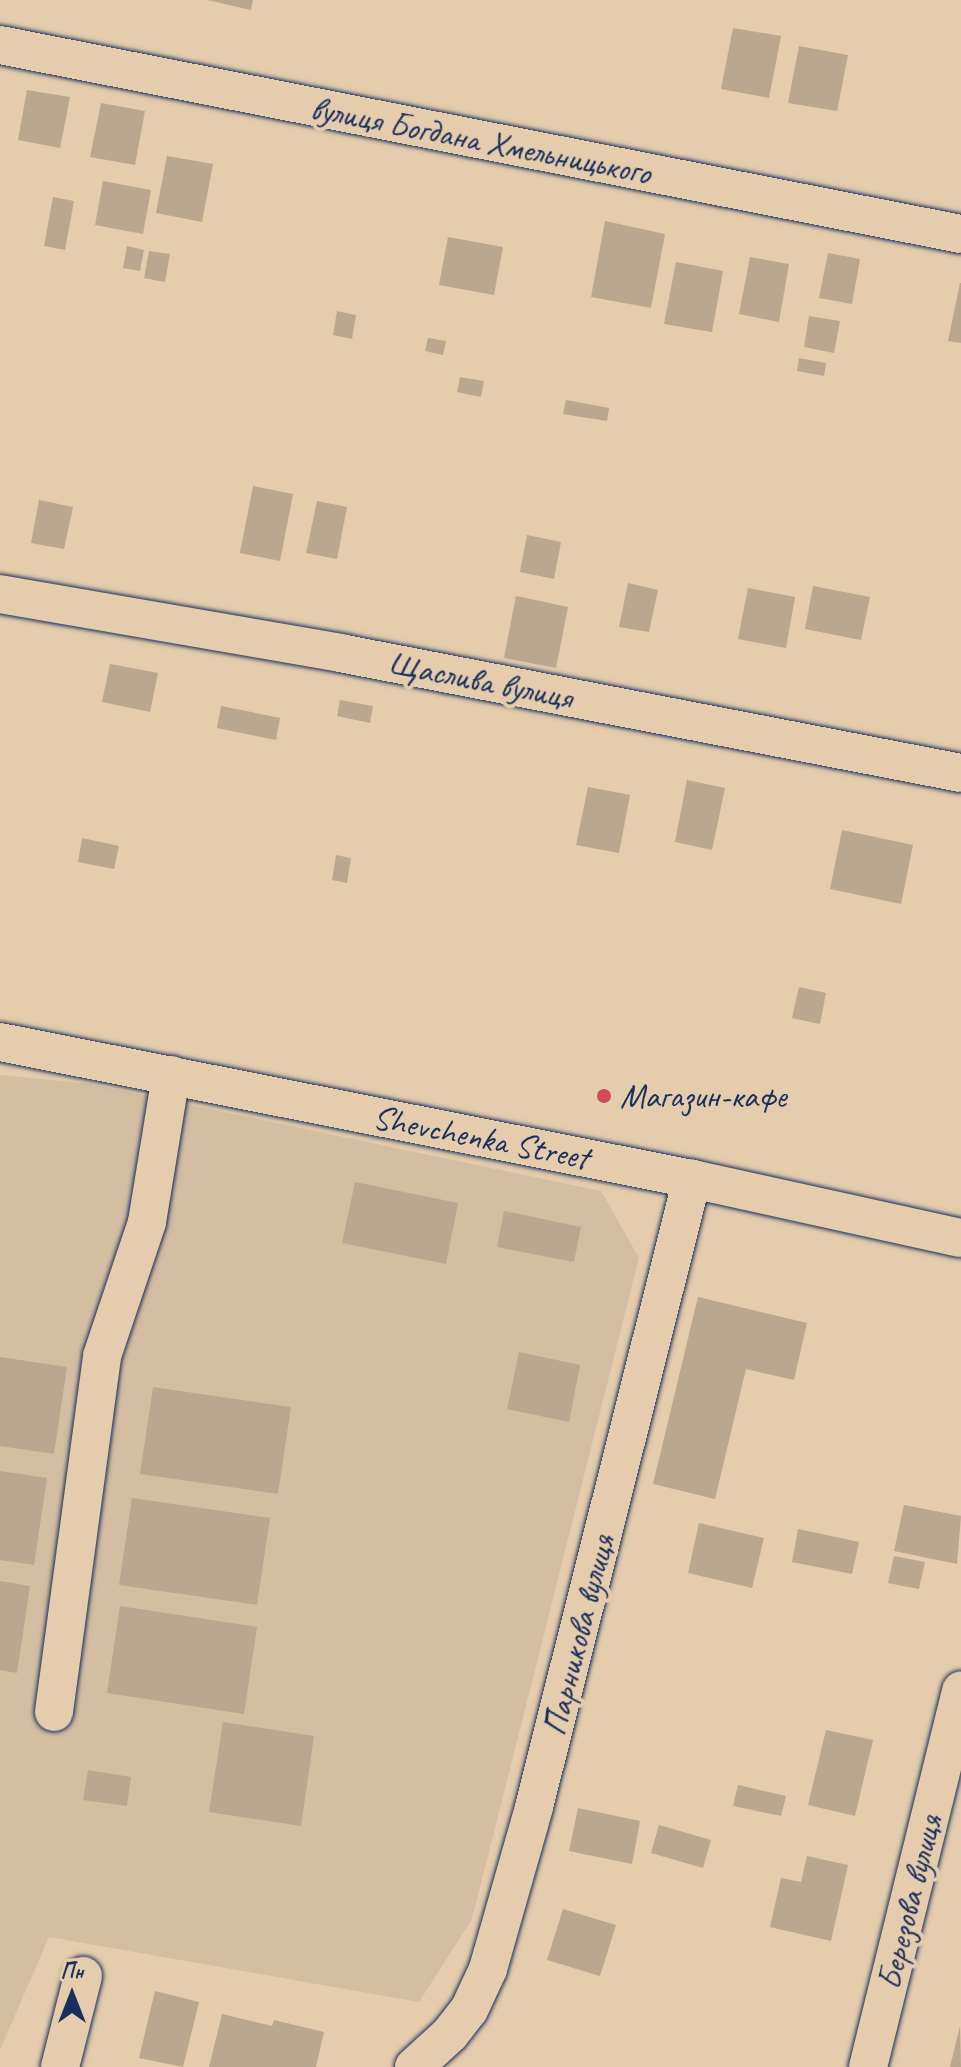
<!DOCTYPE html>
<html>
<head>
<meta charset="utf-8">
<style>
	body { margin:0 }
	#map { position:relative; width:961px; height:2067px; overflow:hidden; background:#e4ccac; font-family:Caveat,sans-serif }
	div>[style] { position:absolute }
	.built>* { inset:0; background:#d4bea2 }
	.building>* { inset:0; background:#bba68f }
	.roads { filter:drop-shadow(0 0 2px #1b2f5e) drop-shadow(0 0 2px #1b2f5e) }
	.minor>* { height:38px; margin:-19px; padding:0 19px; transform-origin:19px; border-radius:19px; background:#e4ccac }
	.dots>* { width:22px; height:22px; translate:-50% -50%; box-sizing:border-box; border:4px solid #e4ccac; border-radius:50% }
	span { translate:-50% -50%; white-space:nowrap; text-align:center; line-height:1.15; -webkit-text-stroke:8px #e4ccac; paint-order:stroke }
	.street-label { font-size:34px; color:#1b2f5e }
	.poi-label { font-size:34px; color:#1b2f5e }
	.left { translate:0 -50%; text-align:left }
	.north { position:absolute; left:32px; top:1955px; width:80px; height:80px; -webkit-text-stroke:6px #e4ccac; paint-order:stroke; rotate:0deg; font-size:22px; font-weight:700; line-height:32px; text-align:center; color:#1b2f5e }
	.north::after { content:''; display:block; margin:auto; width:28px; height:36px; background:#1b2f5e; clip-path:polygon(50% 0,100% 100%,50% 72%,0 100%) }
</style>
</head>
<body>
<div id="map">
	<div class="built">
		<div style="clip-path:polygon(0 1075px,90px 1084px,601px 1191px,639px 1258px,472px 1919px,419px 2002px,49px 1937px,0 2050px)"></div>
	</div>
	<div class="building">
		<div style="clip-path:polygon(207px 0,253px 0,251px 10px)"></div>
		<div style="clip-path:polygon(733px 28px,781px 36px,769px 98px,721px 89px)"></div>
		<div style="clip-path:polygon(799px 46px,848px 55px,837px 111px,788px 103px)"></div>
		<div style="clip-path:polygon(27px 90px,70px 97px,60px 148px,18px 140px)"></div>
		<div style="clip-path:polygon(101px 103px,145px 111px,135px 165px,90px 157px)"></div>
		<div style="clip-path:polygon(167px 156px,213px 164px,202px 222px,156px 213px)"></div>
		<div style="clip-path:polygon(103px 181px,151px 190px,143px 234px,95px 225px)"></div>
		<div style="clip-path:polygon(53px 197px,74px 201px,65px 250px,44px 246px)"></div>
		<div style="clip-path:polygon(605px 221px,665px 234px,651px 308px,591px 297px)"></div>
		<div style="clip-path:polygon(448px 237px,503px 247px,494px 295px,439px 285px)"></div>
		<div style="clip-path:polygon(127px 246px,144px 250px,140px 271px,123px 268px)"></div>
		<div style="clip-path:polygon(149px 251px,170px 254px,165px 282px,144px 278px)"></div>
		<div style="clip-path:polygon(828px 253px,860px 259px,852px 304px,819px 298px)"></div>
		<div style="clip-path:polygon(750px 257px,789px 264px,779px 322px,739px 314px)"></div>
		<div style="clip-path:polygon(676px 262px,723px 271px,712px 332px,664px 324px)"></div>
		<div style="clip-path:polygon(960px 283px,961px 283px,961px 343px,948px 341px)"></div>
		<div style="clip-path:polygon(337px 311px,356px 315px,352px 339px,333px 335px)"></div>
		<div style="clip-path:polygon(809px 316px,840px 321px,834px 353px,804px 347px)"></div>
		<div style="clip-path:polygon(428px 338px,446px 341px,443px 355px,425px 351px)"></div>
		<div style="clip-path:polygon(799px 358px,826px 363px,824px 376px,797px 371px)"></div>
		<div style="clip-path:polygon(460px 377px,484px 381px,481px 397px,457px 392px)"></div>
		<div style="clip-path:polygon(566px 400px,609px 408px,607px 421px,563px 414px)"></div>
		<div style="clip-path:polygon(253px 486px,293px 494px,280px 561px,240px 553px)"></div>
		<div style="clip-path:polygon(39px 500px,73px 507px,64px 549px,31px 543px)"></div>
		<div style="clip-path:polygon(317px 501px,347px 507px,337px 559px,306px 553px)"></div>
		<div style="clip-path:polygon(527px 535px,561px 542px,554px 579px,520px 572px)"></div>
		<div style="clip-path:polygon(628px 583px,658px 590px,649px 632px,619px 627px)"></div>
		<div style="clip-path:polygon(813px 586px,870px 597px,861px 640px,805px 629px)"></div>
		<div style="clip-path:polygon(748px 588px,795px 597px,786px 648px,738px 639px)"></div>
		<div style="clip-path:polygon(516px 596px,568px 607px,556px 668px,504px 658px)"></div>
		<div style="clip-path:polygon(110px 664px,158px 673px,150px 712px,102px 702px)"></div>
		<div style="clip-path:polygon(340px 700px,373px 706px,370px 723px,337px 716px)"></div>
		<div style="clip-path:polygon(221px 706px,280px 718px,276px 740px,217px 728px)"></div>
		<div style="clip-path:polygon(687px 780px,725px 788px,712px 850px,675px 842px)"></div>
		<div style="clip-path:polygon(588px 787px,630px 795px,619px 853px,576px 845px)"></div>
		<div style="clip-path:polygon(842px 830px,913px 845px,901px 904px,830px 889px)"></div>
		<div style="clip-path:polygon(82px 838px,119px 846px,114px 869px,78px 862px)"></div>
		<div style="clip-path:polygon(336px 855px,351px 858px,347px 883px,332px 880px)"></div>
		<div style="clip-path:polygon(799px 987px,826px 993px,820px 1024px,792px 1018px)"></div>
		<div style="clip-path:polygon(355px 1182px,458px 1203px,446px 1264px,342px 1243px)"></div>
		<div style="clip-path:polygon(504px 1211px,581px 1227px,574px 1262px,497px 1247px)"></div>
		<div style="clip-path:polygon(698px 1297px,807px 1323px,794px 1380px,746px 1369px,715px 1499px,653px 1484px)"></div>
		<div style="clip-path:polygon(519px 1352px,580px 1365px,569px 1422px,507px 1409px)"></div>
		<div style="clip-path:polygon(0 1357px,67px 1367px,54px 1454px,0 1446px)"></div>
		<div style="clip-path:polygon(153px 1387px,291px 1407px,278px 1494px,140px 1474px)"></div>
		<div style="clip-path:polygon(0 1471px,47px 1478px,34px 1565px,0 1560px)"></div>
		<div style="clip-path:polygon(132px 1498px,270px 1518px,257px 1605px,119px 1585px)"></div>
		<div style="clip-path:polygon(904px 1505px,961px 1516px,957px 1564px,894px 1551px)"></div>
		<div style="clip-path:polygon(699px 1523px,764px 1538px,752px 1588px,688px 1573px)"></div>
		<div style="clip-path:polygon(798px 1529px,859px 1542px,852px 1574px,792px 1562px)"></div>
		<div style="clip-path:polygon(894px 1556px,925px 1562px,919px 1589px,888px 1583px)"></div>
		<div style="clip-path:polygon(0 1581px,30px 1586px,17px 1673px,0 1670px)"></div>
		<div style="clip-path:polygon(120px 1606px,257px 1627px,244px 1714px,107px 1693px)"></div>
		<div style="clip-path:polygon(223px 1722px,314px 1736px,301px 1826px,209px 1812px)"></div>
		<div style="clip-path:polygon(826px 1730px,873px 1740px,855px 1816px,808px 1805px)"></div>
		<div style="clip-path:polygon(88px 1770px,131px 1777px,127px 1806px,83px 1800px)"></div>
		<div style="clip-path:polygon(738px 1785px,786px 1796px,781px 1816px,733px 1806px)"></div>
		<div style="clip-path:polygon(578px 1808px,640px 1821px,632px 1864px,569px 1851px)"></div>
		<div style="clip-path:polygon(659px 1825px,711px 1840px,703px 1868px,651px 1853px)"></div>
		<div style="clip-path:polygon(807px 1856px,848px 1865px,831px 1941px,770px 1927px,781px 1878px,801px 1882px)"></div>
		<div style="clip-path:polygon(563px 1909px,616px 1925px,600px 1976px,547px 1960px)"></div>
		<div style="clip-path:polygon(155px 1991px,199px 2002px,183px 2067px,139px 2058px)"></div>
		<div style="clip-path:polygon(222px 2014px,272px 2026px,274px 2020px,324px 2032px,316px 2067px,209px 2067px)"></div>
		<div style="clip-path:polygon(960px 2026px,961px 2067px,950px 2067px)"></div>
	</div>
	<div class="roads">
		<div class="minor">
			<div style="left:0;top:45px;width:979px;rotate:11.13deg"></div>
			<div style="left:0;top:594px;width:345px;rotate:9.8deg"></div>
			<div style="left:340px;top:653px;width:632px;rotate:10.94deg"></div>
			<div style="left:0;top:1042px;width:705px;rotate:11.2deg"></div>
			<div style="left:692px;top:1179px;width:275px;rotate:12.4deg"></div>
			<div style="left:54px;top:1712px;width:359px;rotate:-82.3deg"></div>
			<div style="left:102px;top:1356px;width:141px;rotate:-71.4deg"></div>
			<div style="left:147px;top:1222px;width:149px;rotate:-80.7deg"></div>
			<div style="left:60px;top:2067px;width:94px;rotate:-75.8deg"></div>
			<div style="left:414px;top:2067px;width:49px;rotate:-42.5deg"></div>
			<div style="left:450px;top:2034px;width:31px;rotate:-52deg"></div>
			<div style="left:469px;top:2010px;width:45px;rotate:-65.1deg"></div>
			<div style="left:488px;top:1969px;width:168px;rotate:-74.1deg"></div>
			<div style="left:534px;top:1807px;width:648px;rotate:-75.88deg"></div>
			<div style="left:868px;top:2067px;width:388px;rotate:-76.1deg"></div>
		</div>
	</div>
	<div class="dots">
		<div style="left:604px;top:1096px;background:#d1495b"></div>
	</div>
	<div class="street-label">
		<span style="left:481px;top:140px;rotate:11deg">вулиця Богдана Хмельницького</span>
		<span style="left:481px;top:680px;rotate:11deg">Щаслива вулиця</span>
		<span style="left:481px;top:1137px;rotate:11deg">Shevchenka Street</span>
		<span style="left:578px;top:1635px;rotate:-76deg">Парникова вулиця</span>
		<span style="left:909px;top:1902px;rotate:-76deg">Березова вулиця</span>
	</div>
	<div class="poi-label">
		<span class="left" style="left:620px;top:1096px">Магазин-кафе</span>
	</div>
	<div class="north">Пн</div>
</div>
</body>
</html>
